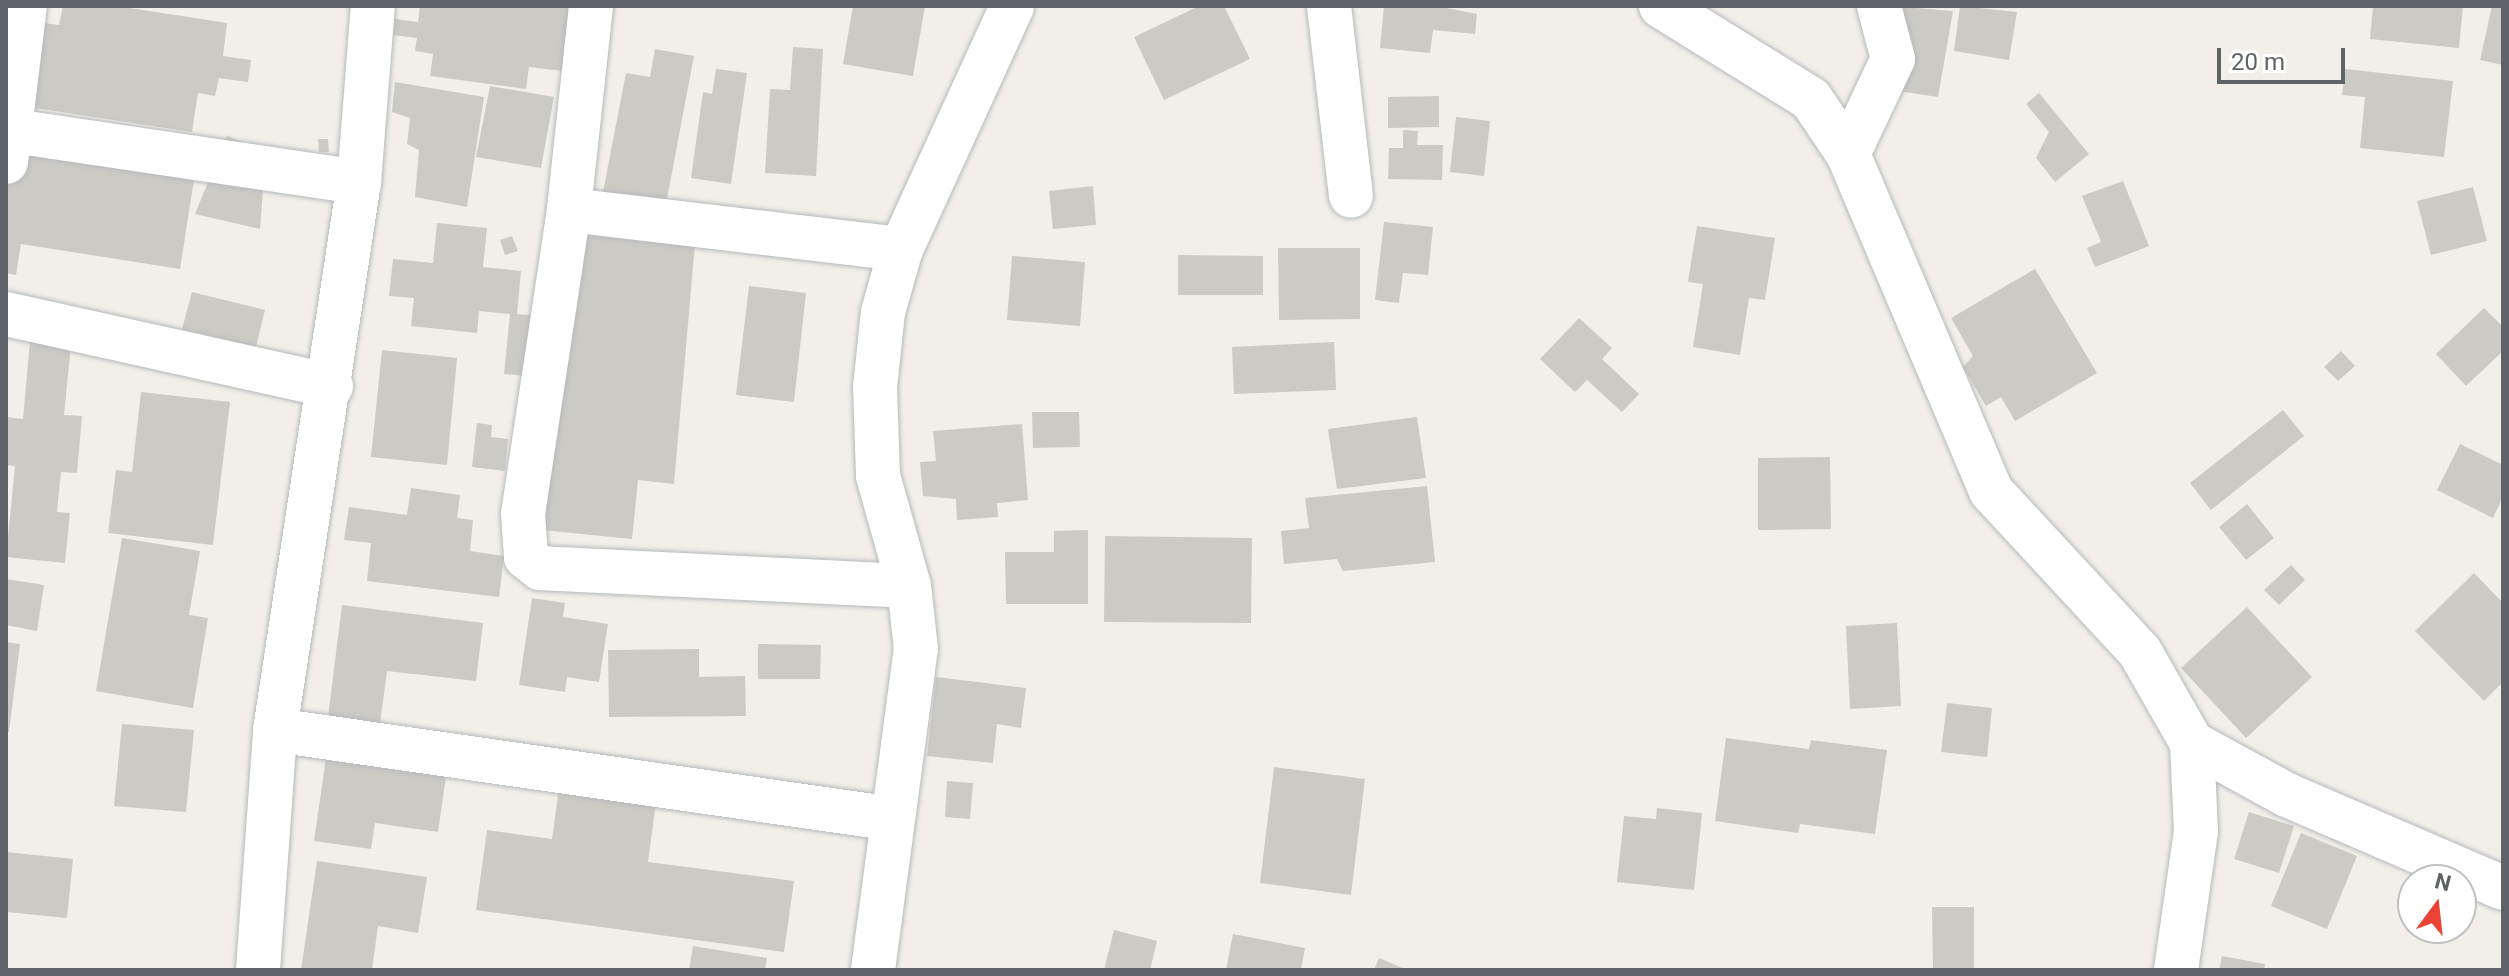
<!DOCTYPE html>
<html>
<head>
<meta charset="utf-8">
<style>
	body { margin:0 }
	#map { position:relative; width:2509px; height:976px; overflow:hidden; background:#f1efe8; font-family:Roboto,sans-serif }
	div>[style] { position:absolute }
	.building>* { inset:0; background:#cccac5 }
	.roads { filter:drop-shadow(0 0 2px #b5b8bc) drop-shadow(0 0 2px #b5b8bc) }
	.minor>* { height:44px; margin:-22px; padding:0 22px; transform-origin:22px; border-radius:22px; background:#fff }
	span { translate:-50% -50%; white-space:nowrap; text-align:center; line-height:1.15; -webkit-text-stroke:6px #fff; paint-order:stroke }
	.frame { position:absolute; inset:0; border:8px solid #5f6368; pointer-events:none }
	.north { position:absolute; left:2397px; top:864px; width:80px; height:80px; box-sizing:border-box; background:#fff; border:2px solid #bfc1c3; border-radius:50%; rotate:15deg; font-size:22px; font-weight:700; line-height:32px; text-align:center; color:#5f6368 }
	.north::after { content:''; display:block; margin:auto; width:28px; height:36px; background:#ea4335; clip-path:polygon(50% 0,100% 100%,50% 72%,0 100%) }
	.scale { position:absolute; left:2217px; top:48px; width:128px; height:36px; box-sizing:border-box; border:4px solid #5f6368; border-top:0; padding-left:10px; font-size:24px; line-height:28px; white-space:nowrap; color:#5f6368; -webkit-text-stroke:6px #fff; paint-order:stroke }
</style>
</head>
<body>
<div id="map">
	<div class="building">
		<div style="clip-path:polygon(63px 6px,117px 6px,227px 23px,223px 56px,251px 60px,248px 82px,219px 78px,215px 96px,198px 93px,192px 132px,9px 104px,22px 20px,59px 25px)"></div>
		<div style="clip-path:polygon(420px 6px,580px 6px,571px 72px,529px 67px,526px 89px,430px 76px,433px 54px,415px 51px,417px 38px,393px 35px,395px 19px,418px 22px)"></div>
		<div style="clip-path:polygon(853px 6px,925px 6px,913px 76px,843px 64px)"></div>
		<div style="clip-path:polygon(1199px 6px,1224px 6px,1250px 59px,1164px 100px,1134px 37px)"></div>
		<div style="clip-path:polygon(1384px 6px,1436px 6px,1477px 14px,1475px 34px,1433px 30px,1430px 53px,1380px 48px)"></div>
		<div style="clip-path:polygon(1891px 6px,1953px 11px,1938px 97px,1878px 88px)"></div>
		<div style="clip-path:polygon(1960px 6px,2017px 12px,2009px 60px,1954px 51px)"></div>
		<div style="clip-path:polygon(2373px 6px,2463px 6px,2459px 48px,2370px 39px)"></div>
		<div style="clip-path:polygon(2492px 6px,2503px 6px,2503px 65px,2480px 60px)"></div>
		<div style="clip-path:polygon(793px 47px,823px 49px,816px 176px,765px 173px,770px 89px,790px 90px)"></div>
		<div style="clip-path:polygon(655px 49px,694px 56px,666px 204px,603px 192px,626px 73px,650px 77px)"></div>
		<div style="clip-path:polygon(716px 69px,747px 73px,731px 184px,691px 178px,703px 92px,712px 94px)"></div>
		<div style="clip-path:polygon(2345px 69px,2453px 81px,2444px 157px,2360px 148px,2365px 97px,2342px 95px)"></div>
		<div style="clip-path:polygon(395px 82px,484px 97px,467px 207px,415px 197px,419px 150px,407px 144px,410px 118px,392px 112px)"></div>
		<div style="clip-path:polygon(490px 86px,554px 97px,541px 168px,476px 157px)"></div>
		<div style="clip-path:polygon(2039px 93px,2089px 154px,2055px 182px,2036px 158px,2049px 132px,2026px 104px)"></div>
		<div style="clip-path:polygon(1439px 96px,1439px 127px,1388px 128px,1388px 97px)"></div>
		<div style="clip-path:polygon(1456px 117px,1490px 121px,1484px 176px,1450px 172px)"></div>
		<div style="clip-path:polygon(1403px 130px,1418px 131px,1417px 145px,1443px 145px,1442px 180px,1388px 179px,1389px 148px,1403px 148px)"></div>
		<div style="clip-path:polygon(227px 136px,266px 151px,260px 229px,195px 214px)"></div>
		<div style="clip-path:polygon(318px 139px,328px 139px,329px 152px,319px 152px)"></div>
		<div style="clip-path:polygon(6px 151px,194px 180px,180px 269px,21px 244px,16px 275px,6px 273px)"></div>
		<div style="clip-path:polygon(2123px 181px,2149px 246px,2095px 267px,2087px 248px,2101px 242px,2082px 196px)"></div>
		<div style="clip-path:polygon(1093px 186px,1096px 225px,1053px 229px,1049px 191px)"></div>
		<div style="clip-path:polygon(2473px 187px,2487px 241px,2431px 255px,2417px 201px)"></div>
		<div style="clip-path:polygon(1384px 222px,1433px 227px,1428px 275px,1403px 273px,1399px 303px,1375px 300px)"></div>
		<div style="clip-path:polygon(437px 223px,487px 228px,483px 267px,521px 271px,517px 314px,562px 318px,570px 232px,695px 244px,674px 484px,638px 480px,632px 539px,542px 530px,528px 376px,504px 374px,510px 314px,479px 311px,477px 333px,411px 326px,414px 298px,389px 296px,393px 259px,433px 263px)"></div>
		<div style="clip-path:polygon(1697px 226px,1775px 238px,1765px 300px,1749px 298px,1740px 355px,1693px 347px,1703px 284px,1688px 282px)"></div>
		<div style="clip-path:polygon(512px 236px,518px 251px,505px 255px,500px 240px)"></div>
		<div style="clip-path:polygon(1278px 248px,1360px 248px,1360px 319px,1279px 320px)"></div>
		<div style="clip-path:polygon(1178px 255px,1263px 256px,1263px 295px,1178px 295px)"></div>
		<div style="clip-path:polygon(1012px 256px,1085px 262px,1080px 326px,1007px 320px)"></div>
		<div style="clip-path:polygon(2035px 269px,2097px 373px,2015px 421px,2001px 397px,1986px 406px,1963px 367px,1973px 356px,1951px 318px)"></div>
		<div style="clip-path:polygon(749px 286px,806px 293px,794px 402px,736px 395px)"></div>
		<div style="clip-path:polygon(192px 292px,265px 310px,256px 347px,182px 329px)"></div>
		<div style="clip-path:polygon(2484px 308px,2503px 327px,2503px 351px,2466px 386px,2436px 354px)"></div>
		<div style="clip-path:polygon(1579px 318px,1612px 348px,1602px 359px,1639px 394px,1622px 412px,1587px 380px,1575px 392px,1540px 359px)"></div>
		<div style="clip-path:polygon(30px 341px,71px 345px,64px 415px,82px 416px,77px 473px,61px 472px,57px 512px,70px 513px,65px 563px,6px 557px,15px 466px,6px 465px,6px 417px,23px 419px)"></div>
		<div style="clip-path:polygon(1334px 342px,1336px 390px,1234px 394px,1232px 347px)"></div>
		<div style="clip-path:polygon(382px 350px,457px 358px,447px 465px,371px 457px)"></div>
		<div style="clip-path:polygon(2341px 351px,2355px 366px,2338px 381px,2324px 367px)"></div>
		<div style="clip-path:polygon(141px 392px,230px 402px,213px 545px,108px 533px,116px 470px,132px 472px)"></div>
		<div style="clip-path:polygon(2283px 410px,2304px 436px,2211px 510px,2190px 483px)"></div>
		<div style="clip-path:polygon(1032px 412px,1079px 412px,1080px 447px,1033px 448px)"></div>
		<div style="clip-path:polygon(1417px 417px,1426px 478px,1337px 489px,1328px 429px)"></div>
		<div style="clip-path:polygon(477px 423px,492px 425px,491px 437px,508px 439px,505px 471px,472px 467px)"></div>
		<div style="clip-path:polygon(1022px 424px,1028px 500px,997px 503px,998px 517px,957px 520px,956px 499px,923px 496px,920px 462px,936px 461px,933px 431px)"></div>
		<div style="clip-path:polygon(2460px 444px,2503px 465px,2503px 497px,2493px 518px,2437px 490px)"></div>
		<div style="clip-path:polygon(1830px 457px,1831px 529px,1758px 530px,1758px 458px)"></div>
		<div style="clip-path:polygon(1427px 486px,1435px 562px,1343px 571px,1337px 559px,1284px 564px,1281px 531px,1309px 528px,1305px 498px)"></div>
		<div style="clip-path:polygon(411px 488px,460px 495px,457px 518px,473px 520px,470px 551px,504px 556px,499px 597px,367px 581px,371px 543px,344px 540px,349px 507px,407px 515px)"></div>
		<div style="clip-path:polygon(2247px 504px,2274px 538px,2246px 560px,2219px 527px)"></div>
		<div style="clip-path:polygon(1088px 530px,1088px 604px,1006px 604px,1005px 552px,1054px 552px,1054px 531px)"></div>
		<div style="clip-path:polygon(1105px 536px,1252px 538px,1251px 623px,1104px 622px)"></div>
		<div style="clip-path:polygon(122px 538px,200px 551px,189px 615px,208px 618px,193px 708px,96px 691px)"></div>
		<div style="clip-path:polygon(2291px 565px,2305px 580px,2279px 605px,2264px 590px)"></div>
		<div style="clip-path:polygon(2474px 573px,2503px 603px,2503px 682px,2484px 701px,2415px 631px)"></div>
		<div style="clip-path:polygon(6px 579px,44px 585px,37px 631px,6px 625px)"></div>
		<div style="clip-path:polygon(532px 598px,565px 603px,563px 617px,608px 624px,599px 682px,567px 677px,565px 692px,519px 685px)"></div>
		<div style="clip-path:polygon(342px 605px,483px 623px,476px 681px,387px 671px,379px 731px,327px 725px)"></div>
		<div style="clip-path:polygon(2247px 607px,2312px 677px,2246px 738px,2181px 668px)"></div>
		<div style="clip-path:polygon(1897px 623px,1901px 706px,1850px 709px,1846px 626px)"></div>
		<div style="clip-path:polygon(6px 642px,20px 644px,9px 732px,6px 732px)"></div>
		<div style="clip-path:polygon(758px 644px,821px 645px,820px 679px,758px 679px)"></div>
		<div style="clip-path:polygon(699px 649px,699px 677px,745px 676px,746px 716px,609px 717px,608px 650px)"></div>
		<div style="clip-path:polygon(936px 677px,1026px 688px,1021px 728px,997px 724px,993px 763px,927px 756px)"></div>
		<div style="clip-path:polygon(1947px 703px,1992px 708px,1987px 757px,1941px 752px)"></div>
		<div style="clip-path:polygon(122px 724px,194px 730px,186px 812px,114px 806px)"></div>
		<div style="clip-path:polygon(1726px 738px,1809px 749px,1811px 740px,1887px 750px,1875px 834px,1800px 824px,1798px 833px,1715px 821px)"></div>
		<div style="clip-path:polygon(326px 758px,446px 776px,438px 832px,375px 823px,371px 849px,314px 841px)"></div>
		<div style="clip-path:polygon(1274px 767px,1365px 779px,1351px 895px,1260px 883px)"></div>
		<div style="clip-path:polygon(947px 781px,973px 783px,970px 819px,945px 817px)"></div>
		<div style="clip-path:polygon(560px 782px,657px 795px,648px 862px,794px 881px,784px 952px,476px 910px,487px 830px,552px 839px)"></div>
		<div style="clip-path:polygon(1657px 808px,1702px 813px,1694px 890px,1617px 882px,1624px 816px,1656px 819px)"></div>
		<div style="clip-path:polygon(2249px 812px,2294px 826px,2279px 873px,2234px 859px)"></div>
		<div style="clip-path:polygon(2301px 833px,2357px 856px,2327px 929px,2271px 906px)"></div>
		<div style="clip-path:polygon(6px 852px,73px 859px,67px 918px,6px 912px)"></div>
		<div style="clip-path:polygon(317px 861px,427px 877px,418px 933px,378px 926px,372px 970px,301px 970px)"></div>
		<div style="clip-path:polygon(1932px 907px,1974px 907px,1974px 970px,1933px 970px)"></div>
		<div style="clip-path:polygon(1114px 930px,1157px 941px,1150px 970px,1104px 970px)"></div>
		<div style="clip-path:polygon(1233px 934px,1305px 948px,1301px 970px,1226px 970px)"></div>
		<div style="clip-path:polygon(693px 946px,767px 958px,765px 970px,689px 970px)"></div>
		<div style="clip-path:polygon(2222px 956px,2265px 964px,2264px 970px,2219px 970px)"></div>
		<div style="clip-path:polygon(1379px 958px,1407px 970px,1374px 970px)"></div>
	</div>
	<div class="roads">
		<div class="minor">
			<div style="left:591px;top:6px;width:205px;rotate:96.2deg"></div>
			<div style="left:569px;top:210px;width:306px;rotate:98.6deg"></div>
			<div style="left:523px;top:513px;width:44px;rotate:86.1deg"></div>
			<div style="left:526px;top:557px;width:18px;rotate:38deg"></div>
			<div style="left:540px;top:568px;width:369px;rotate:2.8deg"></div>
			<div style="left:1329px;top:6px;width:191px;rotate:83.4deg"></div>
			<div style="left:1661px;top:6px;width:176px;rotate:31.8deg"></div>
			<div style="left:1811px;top:99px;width:66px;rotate:56.1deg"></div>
			<div style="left:1848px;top:154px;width:366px;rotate:67deg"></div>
			<div style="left:1991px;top:491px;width:219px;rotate:47.2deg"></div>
			<div style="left:2140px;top:652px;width:105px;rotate:60.3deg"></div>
			<div style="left:2192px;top:743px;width:108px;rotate:28.7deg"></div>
			<div style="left:2287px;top:795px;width:235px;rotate:23.3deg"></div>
			<div style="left:6px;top:130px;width:357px;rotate:8.4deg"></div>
			<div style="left:1848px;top:154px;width:105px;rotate:-64.7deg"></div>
			<div style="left:1893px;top:59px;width:55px;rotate:-104.8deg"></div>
			<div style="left:6px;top:162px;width:157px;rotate:-83.1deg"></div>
			<div style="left:569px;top:210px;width:334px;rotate:6.7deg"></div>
			<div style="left:6px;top:314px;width:333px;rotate:12.5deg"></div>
			<div style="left:275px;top:730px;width:624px;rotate:8.19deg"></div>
			<div style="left:258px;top:970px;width:241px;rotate:-85.9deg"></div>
			<div style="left:275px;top:730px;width:554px;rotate:-81.29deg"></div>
			<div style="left:359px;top:182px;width:177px;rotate:-85.5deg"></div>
			<div style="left:873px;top:970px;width:324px;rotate:-82.4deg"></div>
			<div style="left:916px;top:649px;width:63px;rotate:-96.3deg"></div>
			<div style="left:909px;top:586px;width:114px;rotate:-105.7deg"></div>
			<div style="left:878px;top:476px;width:89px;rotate:-91.9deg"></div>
			<div style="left:875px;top:387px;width:75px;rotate:-83.9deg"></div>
			<div style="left:883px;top:312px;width:66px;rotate:-74.1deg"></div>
			<div style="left:901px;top:249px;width:267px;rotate:-65.4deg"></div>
			<div style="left:2176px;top:970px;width:139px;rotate:-81.8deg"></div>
			<div style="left:2196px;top:832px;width:89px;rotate:-92.6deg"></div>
		</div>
	</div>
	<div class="frame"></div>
	<div class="north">N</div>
	<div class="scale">20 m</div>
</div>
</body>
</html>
